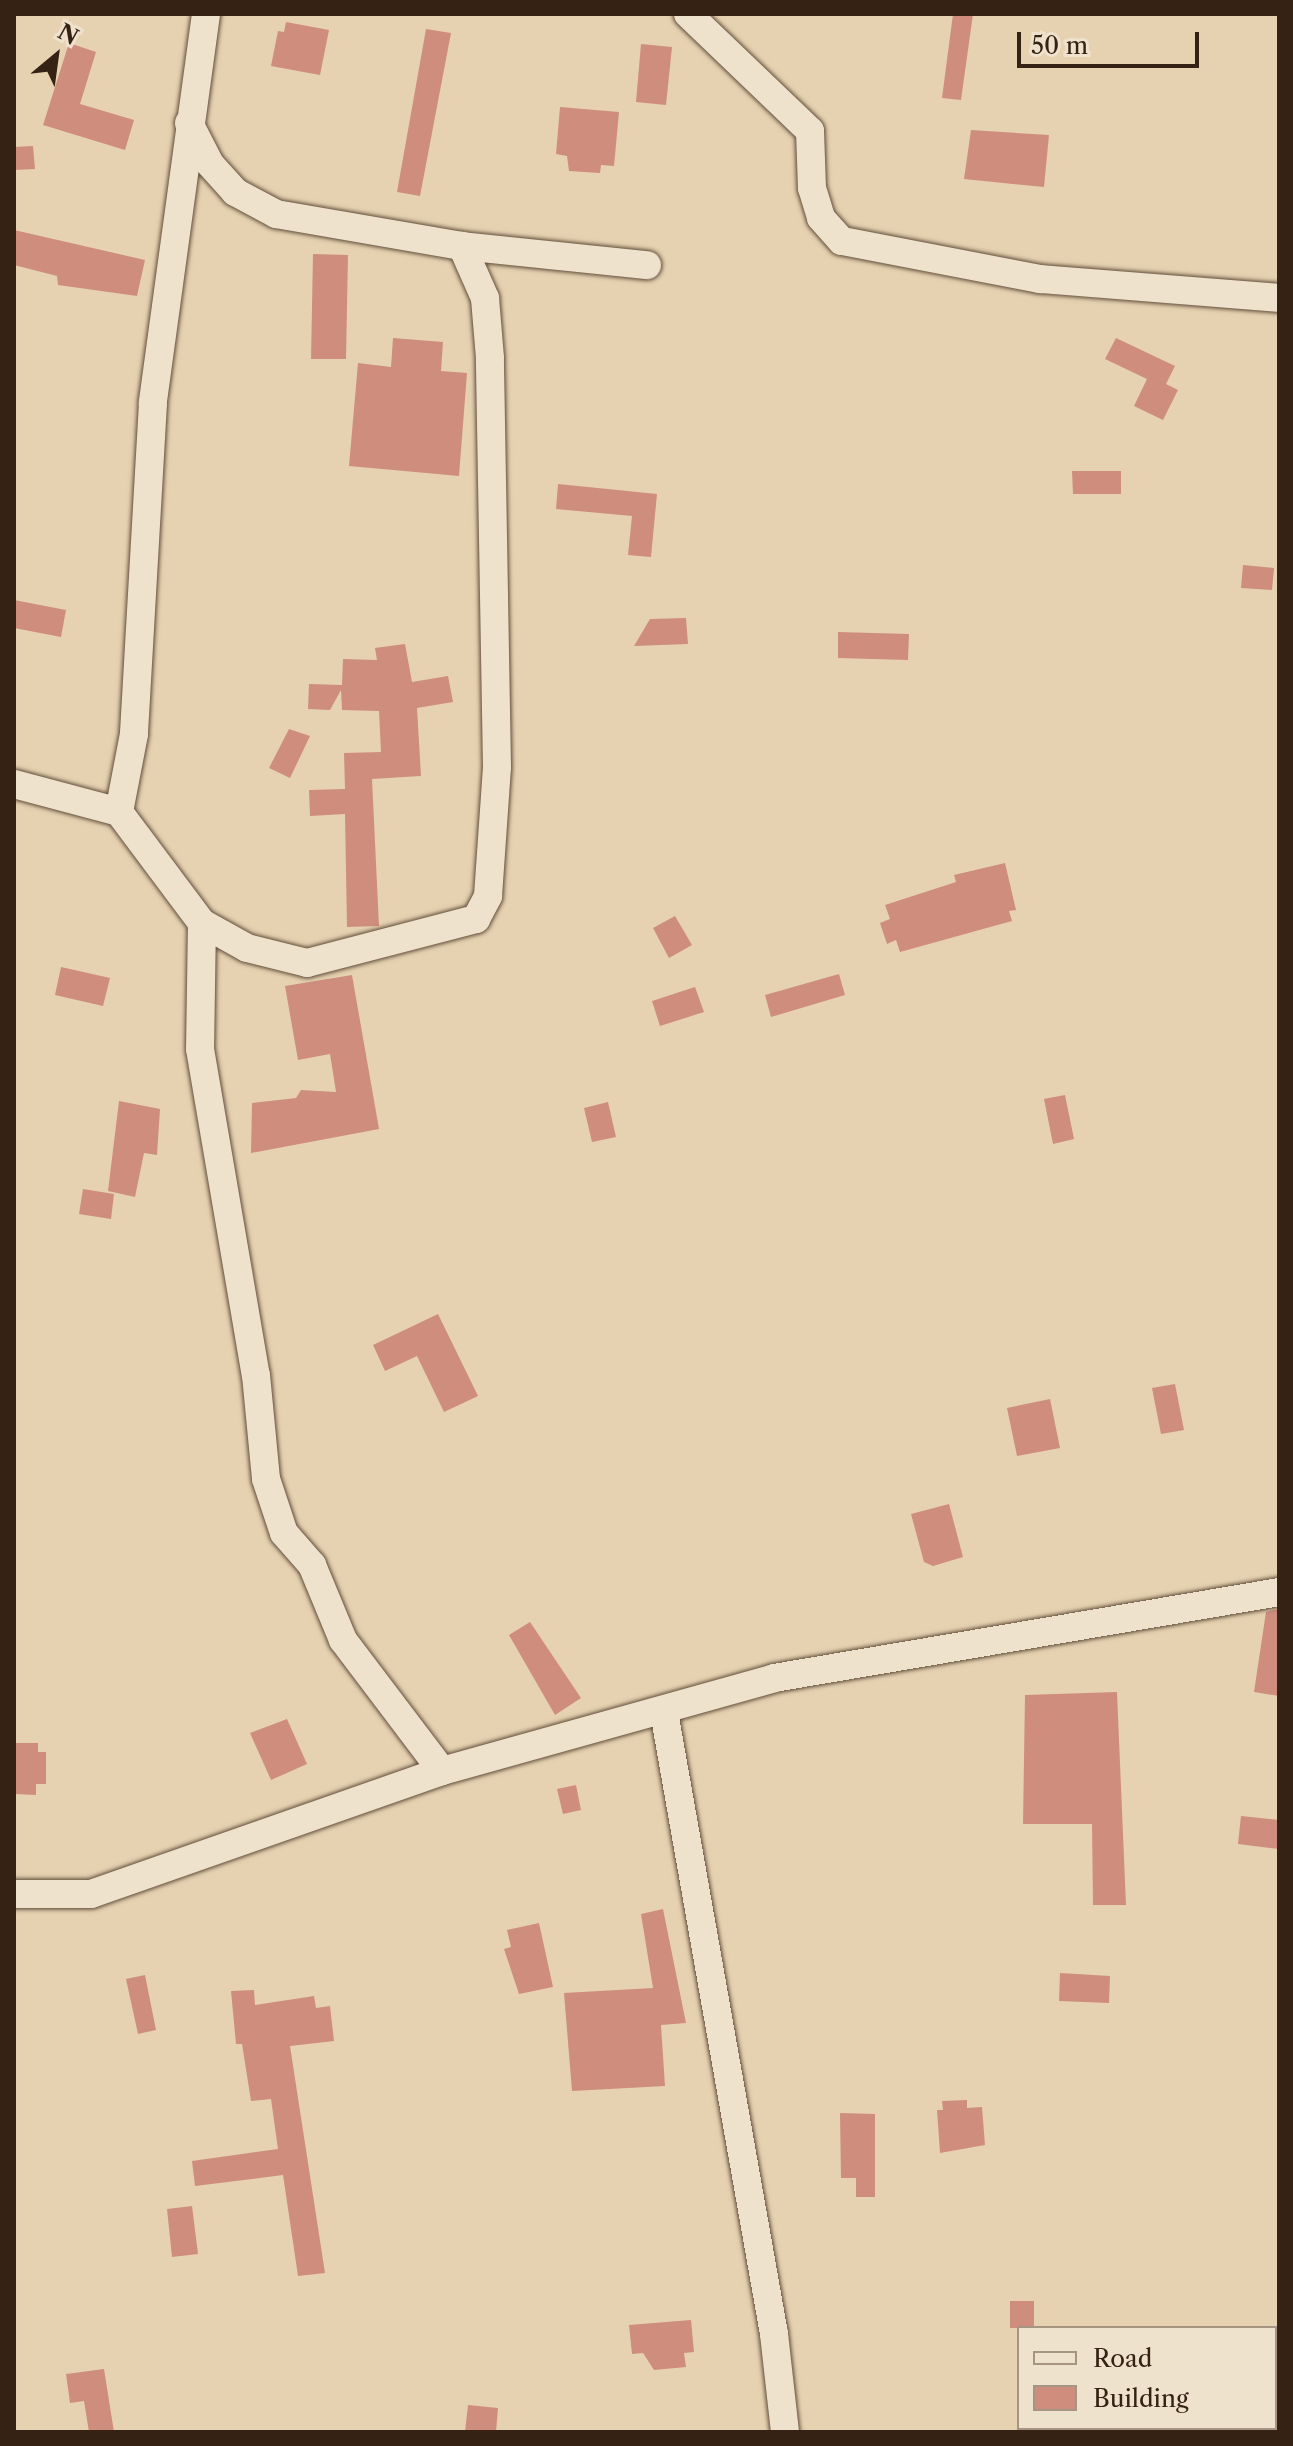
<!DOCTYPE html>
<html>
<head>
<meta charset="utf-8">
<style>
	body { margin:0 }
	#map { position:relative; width:1293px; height:2446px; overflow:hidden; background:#e6d2b1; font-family:"Libre Caslon Text",serif }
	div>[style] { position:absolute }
	.building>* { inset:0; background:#cf8d7e }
	.roads { filter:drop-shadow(0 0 2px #624e3b) drop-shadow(0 0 2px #624e3b) }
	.street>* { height:28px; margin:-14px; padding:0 14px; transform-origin:14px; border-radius:14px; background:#efe2cc }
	span { translate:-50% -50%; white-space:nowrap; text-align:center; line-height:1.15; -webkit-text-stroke:6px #efe2cc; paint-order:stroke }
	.frame { position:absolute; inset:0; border:16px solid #362214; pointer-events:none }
	.legend { position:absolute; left:1017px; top:2326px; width:260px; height:104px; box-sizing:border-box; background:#efe2cc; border:2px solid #a59582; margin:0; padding:10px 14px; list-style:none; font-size:24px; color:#362214 }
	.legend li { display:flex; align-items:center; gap:16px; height:40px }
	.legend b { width:40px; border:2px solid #a59582 }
	.north { position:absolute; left:16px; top:16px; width:80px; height:80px; -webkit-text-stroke:6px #efe2cc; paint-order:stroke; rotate:29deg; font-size:22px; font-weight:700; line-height:32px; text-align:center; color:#362214 }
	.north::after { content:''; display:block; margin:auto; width:28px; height:36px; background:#362214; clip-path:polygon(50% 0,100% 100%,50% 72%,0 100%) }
	.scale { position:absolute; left:1017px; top:32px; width:182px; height:36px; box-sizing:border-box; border:4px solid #362214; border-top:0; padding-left:10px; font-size:24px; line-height:28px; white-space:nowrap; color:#362214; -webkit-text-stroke:6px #efe2cc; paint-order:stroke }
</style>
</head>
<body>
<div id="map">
	<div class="building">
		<div style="clip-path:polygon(953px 14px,973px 14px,961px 100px,942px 98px)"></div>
		<div style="clip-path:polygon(286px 22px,329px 30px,320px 75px,271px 66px,278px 31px,284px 32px)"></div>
		<div style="clip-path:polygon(426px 29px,451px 33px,420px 196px,397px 192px)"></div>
		<div style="clip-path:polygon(69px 43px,96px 52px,80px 104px,134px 120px,125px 150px,43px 125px)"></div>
		<div style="clip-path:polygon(641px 44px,672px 47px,666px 105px,636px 102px)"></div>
		<div style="clip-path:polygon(560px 107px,619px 112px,614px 166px,601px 165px,600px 173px,569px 171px,567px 156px,556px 154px)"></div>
		<div style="clip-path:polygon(971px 130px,1049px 135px,1044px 187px,964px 179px)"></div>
		<div style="clip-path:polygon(33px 146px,35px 169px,14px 170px,14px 147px)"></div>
		<div style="clip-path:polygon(14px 230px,145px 260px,137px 296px,58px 285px,57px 276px,14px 265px)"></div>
		<div style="clip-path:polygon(313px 254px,348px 255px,346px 359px,311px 359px)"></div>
		<div style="clip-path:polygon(393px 338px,443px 342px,441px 371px,467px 373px,459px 476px,349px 466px,358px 363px,391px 367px)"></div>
		<div style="clip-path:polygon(1116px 338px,1175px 366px,1166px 384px,1178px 390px,1163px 420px,1134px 406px,1147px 379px,1105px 359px)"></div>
		<div style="clip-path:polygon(1072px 471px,1121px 471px,1121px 494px,1073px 494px)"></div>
		<div style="clip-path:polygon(558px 484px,657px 494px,651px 557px,628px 555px,632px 516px,556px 509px)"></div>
		<div style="clip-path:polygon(1243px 565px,1274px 568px,1272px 590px,1241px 588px)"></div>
		<div style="clip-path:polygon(14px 600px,66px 610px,61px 637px,14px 628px)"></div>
		<div style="clip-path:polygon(686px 618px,688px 644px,634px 646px,650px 619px)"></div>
		<div style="clip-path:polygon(838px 632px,909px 634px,908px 660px,838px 658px)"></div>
		<div style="clip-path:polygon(405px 644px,412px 682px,448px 676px,453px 702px,417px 708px,421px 776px,372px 779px,379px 926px,347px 927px,345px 814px,310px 816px,309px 790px,345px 789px,344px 753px,381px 752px,379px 711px,342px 710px,341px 690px,330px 710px,308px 709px,309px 684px,342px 685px,343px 659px,377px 660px,375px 648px)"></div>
		<div style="clip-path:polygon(289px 729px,310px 736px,290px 778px,269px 768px)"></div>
		<div style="clip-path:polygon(1005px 863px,1016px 910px,1009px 911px,1012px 921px,900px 952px,896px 940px,887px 944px,880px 923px,890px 919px,885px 905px,956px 882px,954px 875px)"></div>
		<div style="clip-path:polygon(675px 916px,692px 945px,669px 958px,653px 928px)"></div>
		<div style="clip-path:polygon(61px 967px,110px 978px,103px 1006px,55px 995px)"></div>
		<div style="clip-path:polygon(839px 974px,845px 995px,771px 1017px,765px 995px)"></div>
		<div style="clip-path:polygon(352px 975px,379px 1129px,251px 1153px,252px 1103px,296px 1098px,301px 1090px,336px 1092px,330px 1054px,298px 1060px,285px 986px)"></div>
		<div style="clip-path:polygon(695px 987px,704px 1012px,660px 1026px,652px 1001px)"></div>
		<div style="clip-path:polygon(1065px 1095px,1074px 1139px,1053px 1144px,1044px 1099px)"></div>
		<div style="clip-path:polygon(119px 1101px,160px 1109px,157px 1155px,144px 1153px,135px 1197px,108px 1191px)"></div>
		<div style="clip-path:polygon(608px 1102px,616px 1137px,592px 1142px,584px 1108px)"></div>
		<div style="clip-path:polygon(83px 1189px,114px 1194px,111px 1219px,79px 1214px)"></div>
		<div style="clip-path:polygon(438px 1314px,478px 1396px,444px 1412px,417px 1356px,385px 1371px,373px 1345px)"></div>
		<div style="clip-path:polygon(1175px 1384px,1184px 1430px,1161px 1434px,1152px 1388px)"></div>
		<div style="clip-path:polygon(1050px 1399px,1060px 1448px,1017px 1456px,1007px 1408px)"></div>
		<div style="clip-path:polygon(949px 1504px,963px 1557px,933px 1566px,924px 1562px,911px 1514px)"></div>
		<div style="clip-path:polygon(1279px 1609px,1279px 1696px,1254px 1692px,1266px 1612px)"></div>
		<div style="clip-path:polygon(530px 1622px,581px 1698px,555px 1715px,509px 1635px)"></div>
		<div style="clip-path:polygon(1117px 1692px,1126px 1905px,1093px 1905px,1092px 1824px,1023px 1824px,1025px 1695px)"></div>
		<div style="clip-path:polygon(287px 1719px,307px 1764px,271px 1780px,250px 1733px)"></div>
		<div style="clip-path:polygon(14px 1743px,38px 1743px,38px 1752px,46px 1752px,46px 1784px,36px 1784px,36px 1795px,14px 1794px)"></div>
		<div style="clip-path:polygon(576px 1785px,581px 1810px,563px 1814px,557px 1789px)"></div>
		<div style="clip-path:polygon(1241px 1816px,1279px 1820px,1279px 1849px,1238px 1844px)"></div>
		<div style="clip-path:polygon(663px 1909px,686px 2023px,661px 2025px,665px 2086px,572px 2091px,564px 1993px,653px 1988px,641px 1914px)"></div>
		<div style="clip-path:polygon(539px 1923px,553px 1987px,519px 1994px,504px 1949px,511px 1947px,507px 1930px)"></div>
		<div style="clip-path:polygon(1060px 1973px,1110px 1976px,1109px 2003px,1059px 2001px)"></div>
		<div style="clip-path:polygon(145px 1975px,156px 2030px,138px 2034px,126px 1979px)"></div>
		<div style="clip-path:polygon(254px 1990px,255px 2005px,314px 1996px,316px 2008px,330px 2006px,334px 2041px,290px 2046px,325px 2273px,298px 2276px,283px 2175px,195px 2186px,192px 2161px,278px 2149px,271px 2099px,251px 2101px,242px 2044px,236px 2044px,231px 1991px)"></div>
		<div style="clip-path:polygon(967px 2100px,967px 2108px,982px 2107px,985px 2145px,940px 2153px,937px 2110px,943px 2110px,942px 2101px)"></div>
		<div style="clip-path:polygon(840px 2113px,875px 2114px,875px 2197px,856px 2197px,856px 2178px,841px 2178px)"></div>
		<div style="clip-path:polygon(192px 2206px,198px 2254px,172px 2257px,167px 2209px)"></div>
		<div style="clip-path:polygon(1010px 2301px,1034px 2301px,1034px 2328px,1010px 2328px)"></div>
		<div style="clip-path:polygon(691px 2320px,694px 2352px,684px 2353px,686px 2367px,654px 2370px,643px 2353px,632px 2354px,629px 2325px)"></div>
		<div style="clip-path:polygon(104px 2369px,114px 2432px,89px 2432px,84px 2401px,70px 2403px,66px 2374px)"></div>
		<div style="clip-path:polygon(468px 2405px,498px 2408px,496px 2432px,465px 2432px)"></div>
	</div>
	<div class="roads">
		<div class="street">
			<div style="left:206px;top:14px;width:393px;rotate:97.8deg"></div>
			<div style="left:153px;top:403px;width:332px;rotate:93.3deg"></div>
			<div style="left:134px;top:734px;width:79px;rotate:100.9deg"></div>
			<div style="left:119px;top:812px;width:139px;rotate:53.2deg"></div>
			<div style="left:202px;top:923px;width:126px;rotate:90.9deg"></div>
			<div style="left:200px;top:1049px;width:331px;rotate:80.3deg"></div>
			<div style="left:256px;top:1375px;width:104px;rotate:84.5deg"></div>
			<div style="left:266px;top:1479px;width:57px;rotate:71.6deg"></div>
			<div style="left:284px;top:1533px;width:43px;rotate:48.8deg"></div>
			<div style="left:312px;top:1565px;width:81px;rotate:67.5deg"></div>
			<div style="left:343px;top:1640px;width:164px;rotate:52.9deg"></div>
			<div style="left:688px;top:14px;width:169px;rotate:43.8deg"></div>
			<div style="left:810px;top:131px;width:57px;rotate:88deg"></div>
			<div style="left:812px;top:188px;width:31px;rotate:73deg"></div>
			<div style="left:821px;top:218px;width:31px;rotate:48deg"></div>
			<div style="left:842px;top:241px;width:202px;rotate:10.9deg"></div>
			<div style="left:1040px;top:279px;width:240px;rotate:4.5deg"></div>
			<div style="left:189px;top:123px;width:46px;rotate:62.9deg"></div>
			<div style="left:210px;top:164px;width:38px;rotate:48deg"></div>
			<div style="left:235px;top:192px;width:47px;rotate:28.2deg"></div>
			<div style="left:276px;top:214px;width:189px;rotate:9.8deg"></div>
			<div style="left:462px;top:246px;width:186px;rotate:5.9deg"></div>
			<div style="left:14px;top:784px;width:109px;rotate:14.9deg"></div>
			<div style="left:202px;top:923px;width:51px;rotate:29.1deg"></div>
			<div style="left:247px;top:948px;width:62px;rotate:14deg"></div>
			<div style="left:307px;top:963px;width:175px;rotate:-14.6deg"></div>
			<div style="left:476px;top:919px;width:26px;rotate:-62deg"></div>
			<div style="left:488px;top:896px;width:129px;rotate:-86deg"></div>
			<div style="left:497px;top:767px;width:409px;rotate:-91deg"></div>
			<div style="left:490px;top:358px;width:60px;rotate:-94.8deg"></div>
			<div style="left:485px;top:298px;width:57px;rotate:-113.9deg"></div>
			<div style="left:664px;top:1712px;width:632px;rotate:79.97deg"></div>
			<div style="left:774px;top:2334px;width:99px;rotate:83.6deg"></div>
			<div style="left:14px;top:1894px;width:77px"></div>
			<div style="left:91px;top:1894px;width:372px;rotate:-19.3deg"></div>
			<div style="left:442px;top:1771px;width:345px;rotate:-15.6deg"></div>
			<div style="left:774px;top:1678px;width:512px;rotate:-9.66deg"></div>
		</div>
	</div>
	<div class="frame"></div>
	<ul class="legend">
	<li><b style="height:10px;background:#efe2cc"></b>Road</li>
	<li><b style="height:22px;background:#cf8d7e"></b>Building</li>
	</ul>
	<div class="north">N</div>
	<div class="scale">50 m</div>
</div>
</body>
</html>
